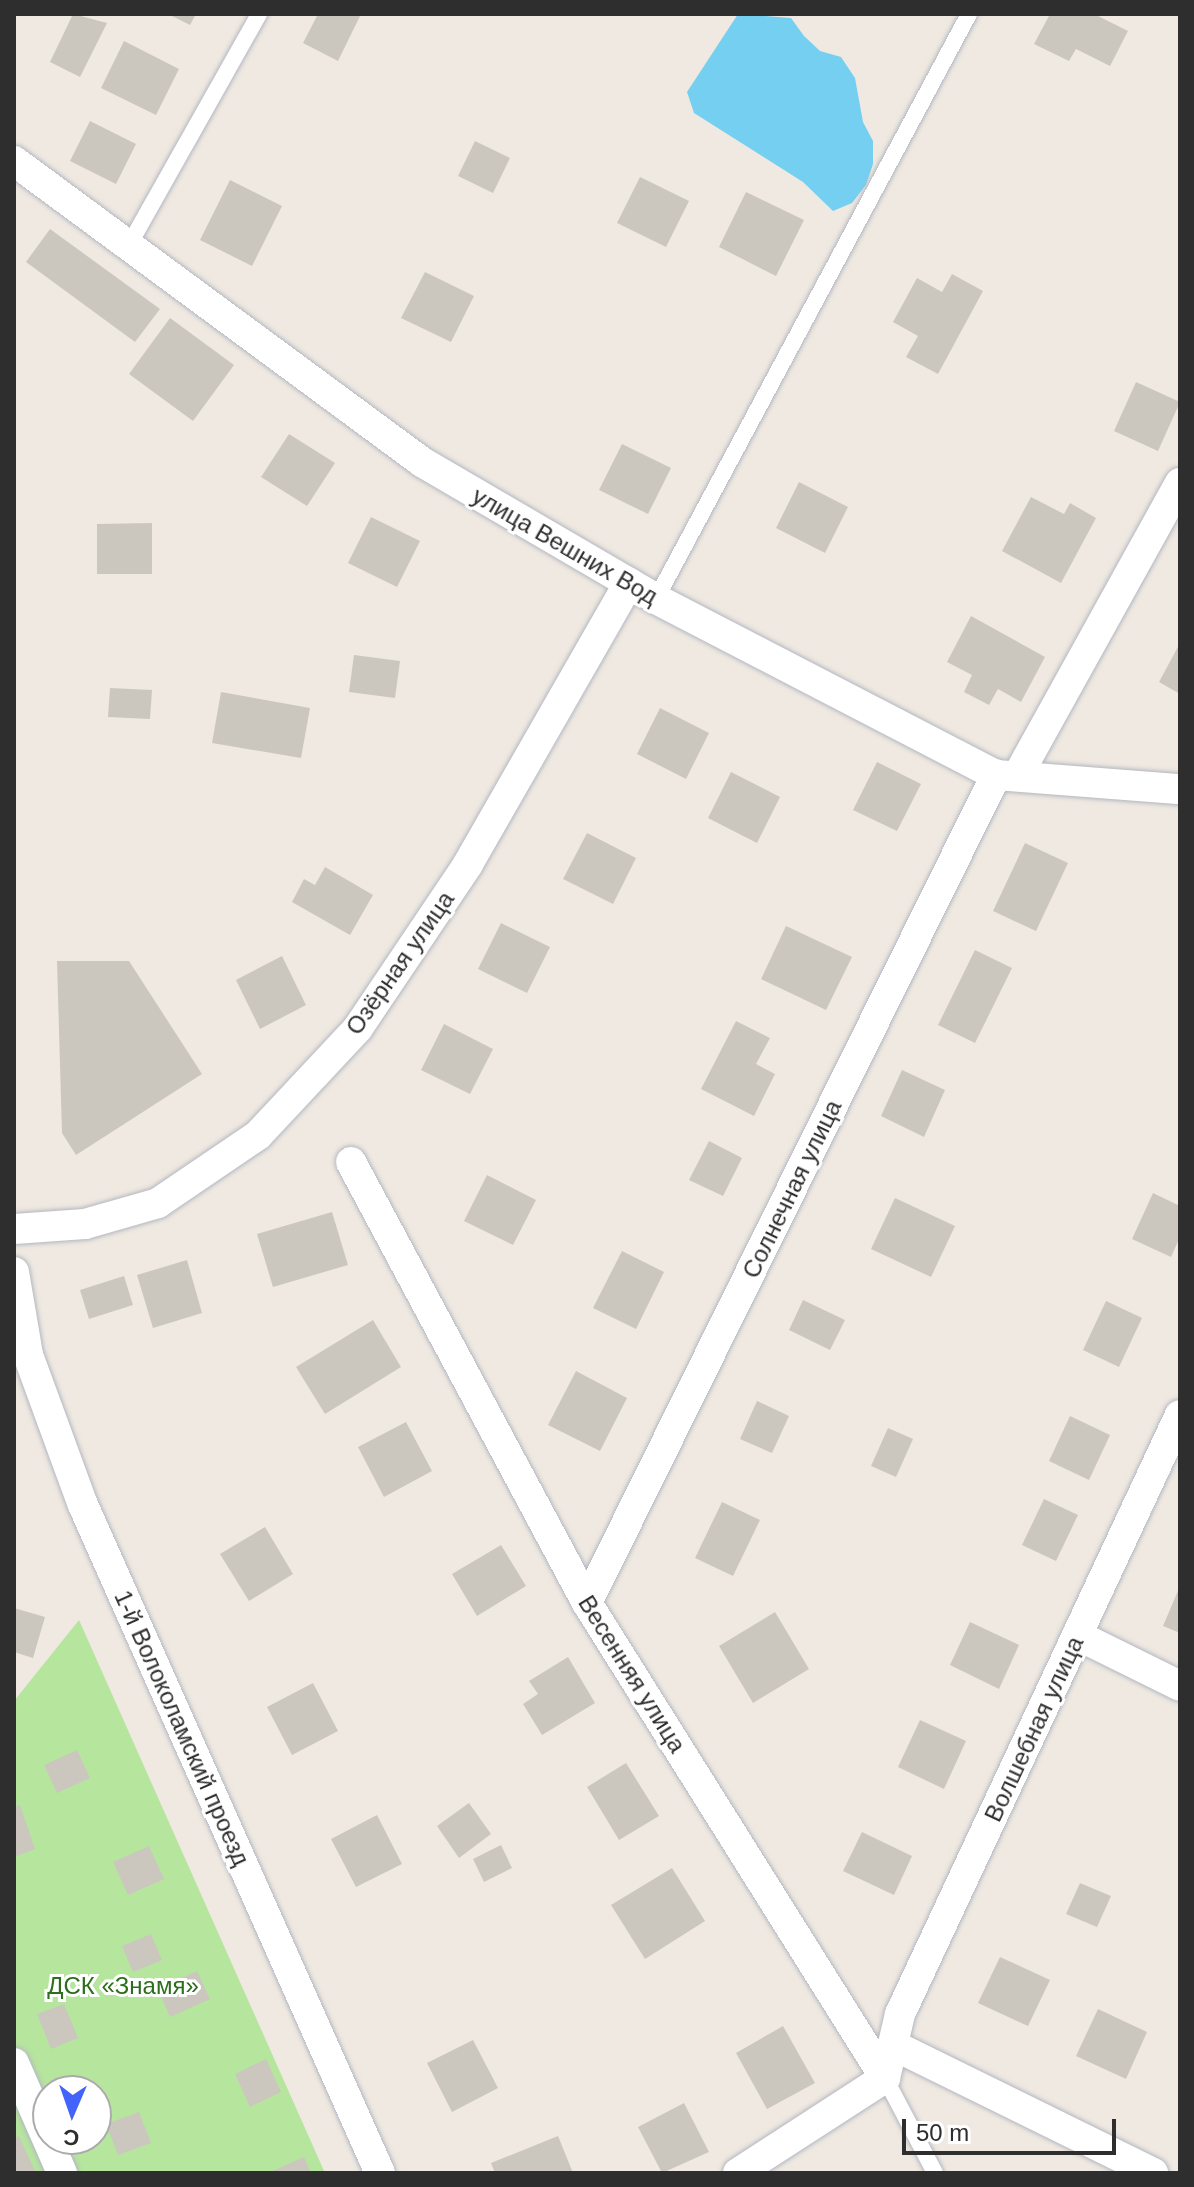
<!DOCTYPE html>
<html>
<head>
<meta charset="utf-8">
<style>
	body { margin:0 }
	#map { position:relative; width:1194px; height:2187px; overflow:hidden; background:#efe9e1; font-family:Arial,sans-serif }
	div>[style] { position:absolute }
	.green>* { inset:0; background:#b6e59e }
	.water>* { inset:0; background:#75cff0 }
	.building>* { inset:0; background:#cbc7bf }
	.roads { filter:drop-shadow(0 0 2px #b4b7c1) drop-shadow(0 0 2px #b4b7c1) }
	.service>* { height:16px; margin:-8px; padding:0 8px; transform-origin:8px; border-radius:8px; background:#fff }
	.minor>* { height:30px; margin:-15px; padding:0 15px; transform-origin:15px; border-radius:15px; background:#fff }
	span { translate:-50% -50%; white-space:nowrap; text-align:center; line-height:1.15; -webkit-text-stroke:6px #fff; paint-order:stroke }
	.street-label { font-size:24px; color:#2e2e2e }
	.park-label { font-size:24px; color:#2c6e1b }
	.frame { position:absolute; inset:0; border:16px solid #2e2e2e; pointer-events:none }
	.north { position:absolute; left:32px; top:2075px; width:80px; height:80px; box-sizing:border-box; background:#fff; border:2px solid #ababab; border-radius:50%; rotate:182deg; font-size:22px; font-weight:700; line-height:32px; text-align:center; color:#2e2e2e }
	.north::after { content:''; display:block; margin:auto; width:28px; height:36px; background:#4264fb; clip-path:polygon(50% 0,100% 100%,50% 72%,0 100%) }
	.scale { position:absolute; left:902px; top:2119px; width:214px; height:36px; box-sizing:border-box; border:4px solid #2e2e2e; border-top:0; padding-left:10px; font-size:24px; line-height:28px; white-space:nowrap; color:#2e2e2e; -webkit-text-stroke:6px #fff; paint-order:stroke }
</style>
</head>
<body>
<div id="map">
	<div class="green">
		<div style="clip-path:polygon(evenodd,79px 1620px,325px 2173px,14px 2173px,14px 1701px,79px 1620px,48px 2091px,96px 2091px,96px 2139px,48px 2139px,48px 2091px)"></div>
	</div>
	<div class="water">
		<div style="clip-path:polygon(738px 14px,791px 18px,804px 36px,820px 51px,841px 57px,855px 78px,863px 122px,873px 141px,873px 164px,866px 185px,852px 203px,833px 211px,803px 182px,694px 113px,687px 92px)"></div>
	</div>
	<div class="building">
		<div style="clip-path:polygon(73px 14px,107px 23px,80px 77px,50px 62px)"></div>
		<div style="clip-path:polygon(168px 14px,196px 14px,190px 25px)"></div>
		<div style="clip-path:polygon(318px 14px,361px 14px,338px 61px,303px 43px)"></div>
		<div style="clip-path:polygon(1050px 14px,1094px 14px,1128px 31px,1110px 66px,1076px 49px,1069px 61px,1034px 44px)"></div>
		<div style="clip-path:polygon(124px 41px,179px 69px,156px 115px,101px 88px)"></div>
		<div style="clip-path:polygon(90px 121px,136px 144px,116px 184px,70px 161px)"></div>
		<div style="clip-path:polygon(475px 141px,510px 158px,493px 193px,458px 176px)"></div>
		<div style="clip-path:polygon(640px 177px,689px 201px,666px 247px,617px 223px)"></div>
		<div style="clip-path:polygon(230px 180px,282px 206px,252px 266px,200px 240px)"></div>
		<div style="clip-path:polygon(746px 192px,804px 220px,776px 276px,719px 247px)"></div>
		<div style="clip-path:polygon(50px 229px,160px 309px,135px 342px,26px 262px)"></div>
		<div style="clip-path:polygon(425px 272px,474px 296px,451px 342px,401px 318px)"></div>
		<div style="clip-path:polygon(952px 274px,983px 291px,938px 374px,906px 357px,918px 336px,893px 322px,917px 278px,942px 292px)"></div>
		<div style="clip-path:polygon(170px 318px,234px 365px,193px 421px,129px 374px)"></div>
		<div style="clip-path:polygon(1136px 382px,1180px 402px,1158px 451px,1114px 431px)"></div>
		<div style="clip-path:polygon(289px 434px,335px 463px,307px 506px,261px 477px)"></div>
		<div style="clip-path:polygon(622px 444px,671px 468px,648px 514px,599px 490px)"></div>
		<div style="clip-path:polygon(799px 482px,848px 507px,825px 553px,776px 528px)"></div>
		<div style="clip-path:polygon(1031px 497px,1064px 514px,1070px 503px,1096px 518px,1061px 583px,1002px 551px)"></div>
		<div style="clip-path:polygon(371px 517px,420px 541px,397px 587px,348px 563px)"></div>
		<div style="clip-path:polygon(152px 523px,152px 574px,97px 574px,97px 524px)"></div>
		<div style="clip-path:polygon(971px 616px,1045px 657px,1021px 702px,998px 689px,989px 705px,964px 692px,972px 675px,947px 662px)"></div>
		<div style="clip-path:polygon(1180px 643px,1180px 694px,1159px 682px)"></div>
		<div style="clip-path:polygon(354px 655px,400px 661px,395px 698px,349px 692px)"></div>
		<div style="clip-path:polygon(110px 688px,152px 690px,150px 719px,108px 717px)"></div>
		<div style="clip-path:polygon(221px 692px,310px 708px,301px 758px,212px 743px)"></div>
		<div style="clip-path:polygon(660px 708px,709px 733px,686px 779px,637px 754px)"></div>
		<div style="clip-path:polygon(877px 762px,921px 784px,897px 831px,853px 810px)"></div>
		<div style="clip-path:polygon(731px 772px,780px 797px,757px 843px,708px 818px)"></div>
		<div style="clip-path:polygon(587px 833px,636px 858px,613px 904px,563px 879px)"></div>
		<div style="clip-path:polygon(1025px 843px,1068px 863px,1036px 931px,993px 911px)"></div>
		<div style="clip-path:polygon(325px 867px,373px 895px,350px 935px,292px 902px,304px 879px,315px 885px)"></div>
		<div style="clip-path:polygon(501px 923px,550px 947px,527px 993px,478px 969px)"></div>
		<div style="clip-path:polygon(786px 926px,852px 957px,826px 1010px,761px 979px)"></div>
		<div style="clip-path:polygon(975px 950px,1012px 968px,975px 1043px,938px 1025px)"></div>
		<div style="clip-path:polygon(282px 956px,306px 1005px,260px 1029px,236px 980px)"></div>
		<div style="clip-path:polygon(57px 961px,129px 961px,202px 1074px,76px 1155px,62px 1133px)"></div>
		<div style="clip-path:polygon(736px 1021px,770px 1038px,756px 1064px,775px 1074px,754px 1116px,701px 1089px)"></div>
		<div style="clip-path:polygon(444px 1024px,493px 1049px,470px 1094px,421px 1070px)"></div>
		<div style="clip-path:polygon(902px 1070px,945px 1090px,924px 1137px,881px 1116px)"></div>
		<div style="clip-path:polygon(709px 1141px,742px 1158px,723px 1196px,689px 1180px)"></div>
		<div style="clip-path:polygon(487px 1175px,536px 1200px,513px 1245px,464px 1221px)"></div>
		<div style="clip-path:polygon(1153px 1193px,1180px 1206px,1180px 1237px,1171px 1257px,1132px 1239px)"></div>
		<div style="clip-path:polygon(895px 1198px,955px 1226px,931px 1277px,871px 1249px)"></div>
		<div style="clip-path:polygon(332px 1212px,348px 1265px,273px 1287px,257px 1234px)"></div>
		<div style="clip-path:polygon(622px 1251px,664px 1272px,636px 1329px,593px 1308px)"></div>
		<div style="clip-path:polygon(187px 1260px,202px 1313px,153px 1328px,137px 1275px)"></div>
		<div style="clip-path:polygon(124px 1276px,133px 1305px,89px 1319px,80px 1290px)"></div>
		<div style="clip-path:polygon(803px 1300px,845px 1320px,830px 1350px,789px 1330px)"></div>
		<div style="clip-path:polygon(1106px 1301px,1142px 1318px,1119px 1367px,1083px 1350px)"></div>
		<div style="clip-path:polygon(373px 1320px,401px 1367px,325px 1414px,296px 1367px)"></div>
		<div style="clip-path:polygon(576px 1371px,627px 1398px,600px 1451px,548px 1425px)"></div>
		<div style="clip-path:polygon(757px 1401px,789px 1416px,772px 1453px,740px 1439px)"></div>
		<div style="clip-path:polygon(1070px 1416px,1110px 1435px,1089px 1480px,1049px 1461px)"></div>
		<div style="clip-path:polygon(406px 1422px,432px 1471px,384px 1497px,358px 1447px)"></div>
		<div style="clip-path:polygon(888px 1428px,913px 1439px,896px 1477px,871px 1466px)"></div>
		<div style="clip-path:polygon(1044px 1499px,1078px 1515px,1056px 1561px,1022px 1545px)"></div>
		<div style="clip-path:polygon(722px 1502px,760px 1520px,733px 1576px,695px 1558px)"></div>
		<div style="clip-path:polygon(265px 1527px,293px 1574px,249px 1601px,220px 1554px)"></div>
		<div style="clip-path:polygon(501px 1545px,526px 1586px,477px 1616px,452px 1574px)"></div>
		<div style="clip-path:polygon(1180px 1586px,1180px 1633px,1163px 1626px)"></div>
		<div style="clip-path:polygon(14px 1608px,45px 1617px,33px 1658px,14px 1652px)"></div>
		<div style="clip-path:polygon(775px 1612px,809px 1669px,753px 1703px,719px 1646px)"></div>
		<div style="clip-path:polygon(970px 1622px,1019px 1645px,999px 1689px,950px 1665px)"></div>
		<div style="clip-path:polygon(568px 1657px,595px 1703px,542px 1735px,523px 1704px,538px 1694px,529px 1681px)"></div>
		<div style="clip-path:polygon(313px 1683px,338px 1731px,292px 1755px,267px 1707px)"></div>
		<div style="clip-path:polygon(920px 1720px,966px 1741px,944px 1789px,898px 1767px)"></div>
		<div style="clip-path:polygon(77px 1750px,90px 1778px,57px 1793px,44px 1765px)"></div>
		<div style="clip-path:polygon(626px 1763px,659px 1816px,619px 1840px,587px 1787px)"></div>
		<div style="clip-path:polygon(469px 1803px,491px 1834px,459px 1858px,437px 1826px)"></div>
		<div style="clip-path:polygon(20px 1805px,35px 1849px,14px 1857px,14px 1807px)"></div>
		<div style="clip-path:polygon(377px 1815px,402px 1864px,356px 1887px,331px 1839px)"></div>
		<div style="clip-path:polygon(862px 1832px,912px 1856px,894px 1895px,843px 1871px)"></div>
		<div style="clip-path:polygon(501px 1845px,512px 1868px,484px 1882px,473px 1859px)"></div>
		<div style="clip-path:polygon(149px 1846px,164px 1879px,128px 1895px,113px 1862px)"></div>
		<div style="clip-path:polygon(672px 1868px,705px 1921px,645px 1959px,611px 1905px)"></div>
		<div style="clip-path:polygon(1080px 1883px,1111px 1896px,1097px 1927px,1066px 1914px)"></div>
		<div style="clip-path:polygon(151px 1934px,162px 1960px,133px 1972px,122px 1946px)"></div>
		<div style="clip-path:polygon(1000px 1957px,1050px 1980px,1028px 2026px,978px 2003px)"></div>
		<div style="clip-path:polygon(197px 1971px,210px 1999px,170px 2017px,158px 1989px)"></div>
		<div style="clip-path:polygon(64px 2004px,78px 2038px,51px 2049px,37px 2014px)"></div>
		<div style="clip-path:polygon(1098px 2009px,1147px 2032px,1126px 2079px,1076px 2056px)"></div>
		<div style="clip-path:polygon(783px 2026px,815px 2083px,767px 2109px,736px 2053px)"></div>
		<div style="clip-path:polygon(473px 2040px,498px 2088px,452px 2112px,427px 2063px)"></div>
		<div style="clip-path:polygon(266px 2059px,281px 2092px,250px 2107px,235px 2074px)"></div>
		<div style="clip-path:polygon(684px 2103px,709px 2152px,662px 2173px,638px 2127px)"></div>
		<div style="clip-path:polygon(139px 2112px,151px 2143px,118px 2155px,106px 2124px)"></div>
		<div style="clip-path:polygon(19px 2136px,36px 2173px,14px 2173px,14px 2138px)"></div>
		<div style="clip-path:polygon(558px 2136px,573px 2173px,495px 2173px,491px 2163px)"></div>
		<div style="clip-path:polygon(304px 2157px,311px 2173px,268px 2173px)"></div>
	</div>
	<div class="roads">
		<div class="service">
			<div style="left:129px;top:245px;width:265px;rotate:-60.6deg"></div>
			<div style="left:656px;top:599px;width:663px;rotate:-61.85deg"></div>
			<div style="left:885px;top:2078px;width:107px;rotate:62.2deg"></div>
		</div>
		<div class="minor">
			<div style="left:14px;top:161px;width:507px;rotate:36.42deg"></div>
			<div style="left:422px;top:462px;width:271px;rotate:30.3deg"></div>
			<div style="left:656px;top:599px;width:383px;rotate:27.4deg"></div>
			<div style="left:996px;top:775px;width:185px;rotate:4.4deg"></div>
			<div style="left:1018px;top:775px;width:334px;rotate:-61deg"></div>
			<div style="left:351px;top:1162px;width:500px;rotate:61.85deg"></div>
			<div style="left:587px;top:1603px;width:561px;rotate:57.9deg"></div>
			<div style="left:14px;top:1229px;width:71px;rotate:-4deg"></div>
			<div style="left:85px;top:1224px;width:76px;rotate:-16deg"></div>
			<div style="left:158px;top:1203px;width:121px;rotate:-34.2deg"></div>
			<div style="left:258px;top:1135px;width:146px;rotate:-46.9deg"></div>
			<div style="left:358px;top:1028px;width:197px;rotate:-56.1deg"></div>
			<div style="left:468px;top:864px;width:324px;rotate:-60.2deg"></div>
			<div style="left:14px;top:1272px;width:84px;rotate:80.4deg"></div>
			<div style="left:28px;top:1355px;width:160px;rotate:69.9deg"></div>
			<div style="left:83px;top:1505px;width:731px;rotate:66.03deg"></div>
			<div style="left:587px;top:1603px;width:924px;rotate:-63.71deg"></div>
			<div style="left:1077px;top:1635px;width:115px;rotate:26.3deg"></div>
			<div style="left:893px;top:2045px;width:290px;rotate:26.2deg"></div>
			<div style="left:14px;top:2063px;width:120px;rotate:66.4deg"></div>
			<div style="left:738px;top:2173px;width:175px;rotate:-32.9deg"></div>
			<div style="left:885px;top:2078px;width:66px;rotate:-76.8deg"></div>
			<div style="left:900px;top:2014px;width:661px;rotate:-64.95deg"></div>
		</div>
	</div>
	<div class="street-label">
		<span style="left:565px;top:546px;rotate:30deg">улица Вешних Вод</span>
		<span style="left:400px;top:963px;rotate:-55deg">Озёрная улица</span>
		<span style="left:792px;top:1189px;rotate:-64deg">Солнечная улица</span>
		<span style="left:632px;top:1674px;rotate:58deg">Весенняя улица</span>
		<span style="left:182px;top:1728px;rotate:66deg">1-й Волоколамский проезд</span>
		<span style="left:1034px;top:1729px;rotate:-65deg">Волшебная улица</span>
	</div>
	<div class="park-label">
		<span style="left:123px;top:1986px">ДСК «Знамя»</span>
	</div>
	<div class="frame"></div>
	<div class="north">С</div>
	<div class="scale">50 m</div>
</div>
</body>
</html>
